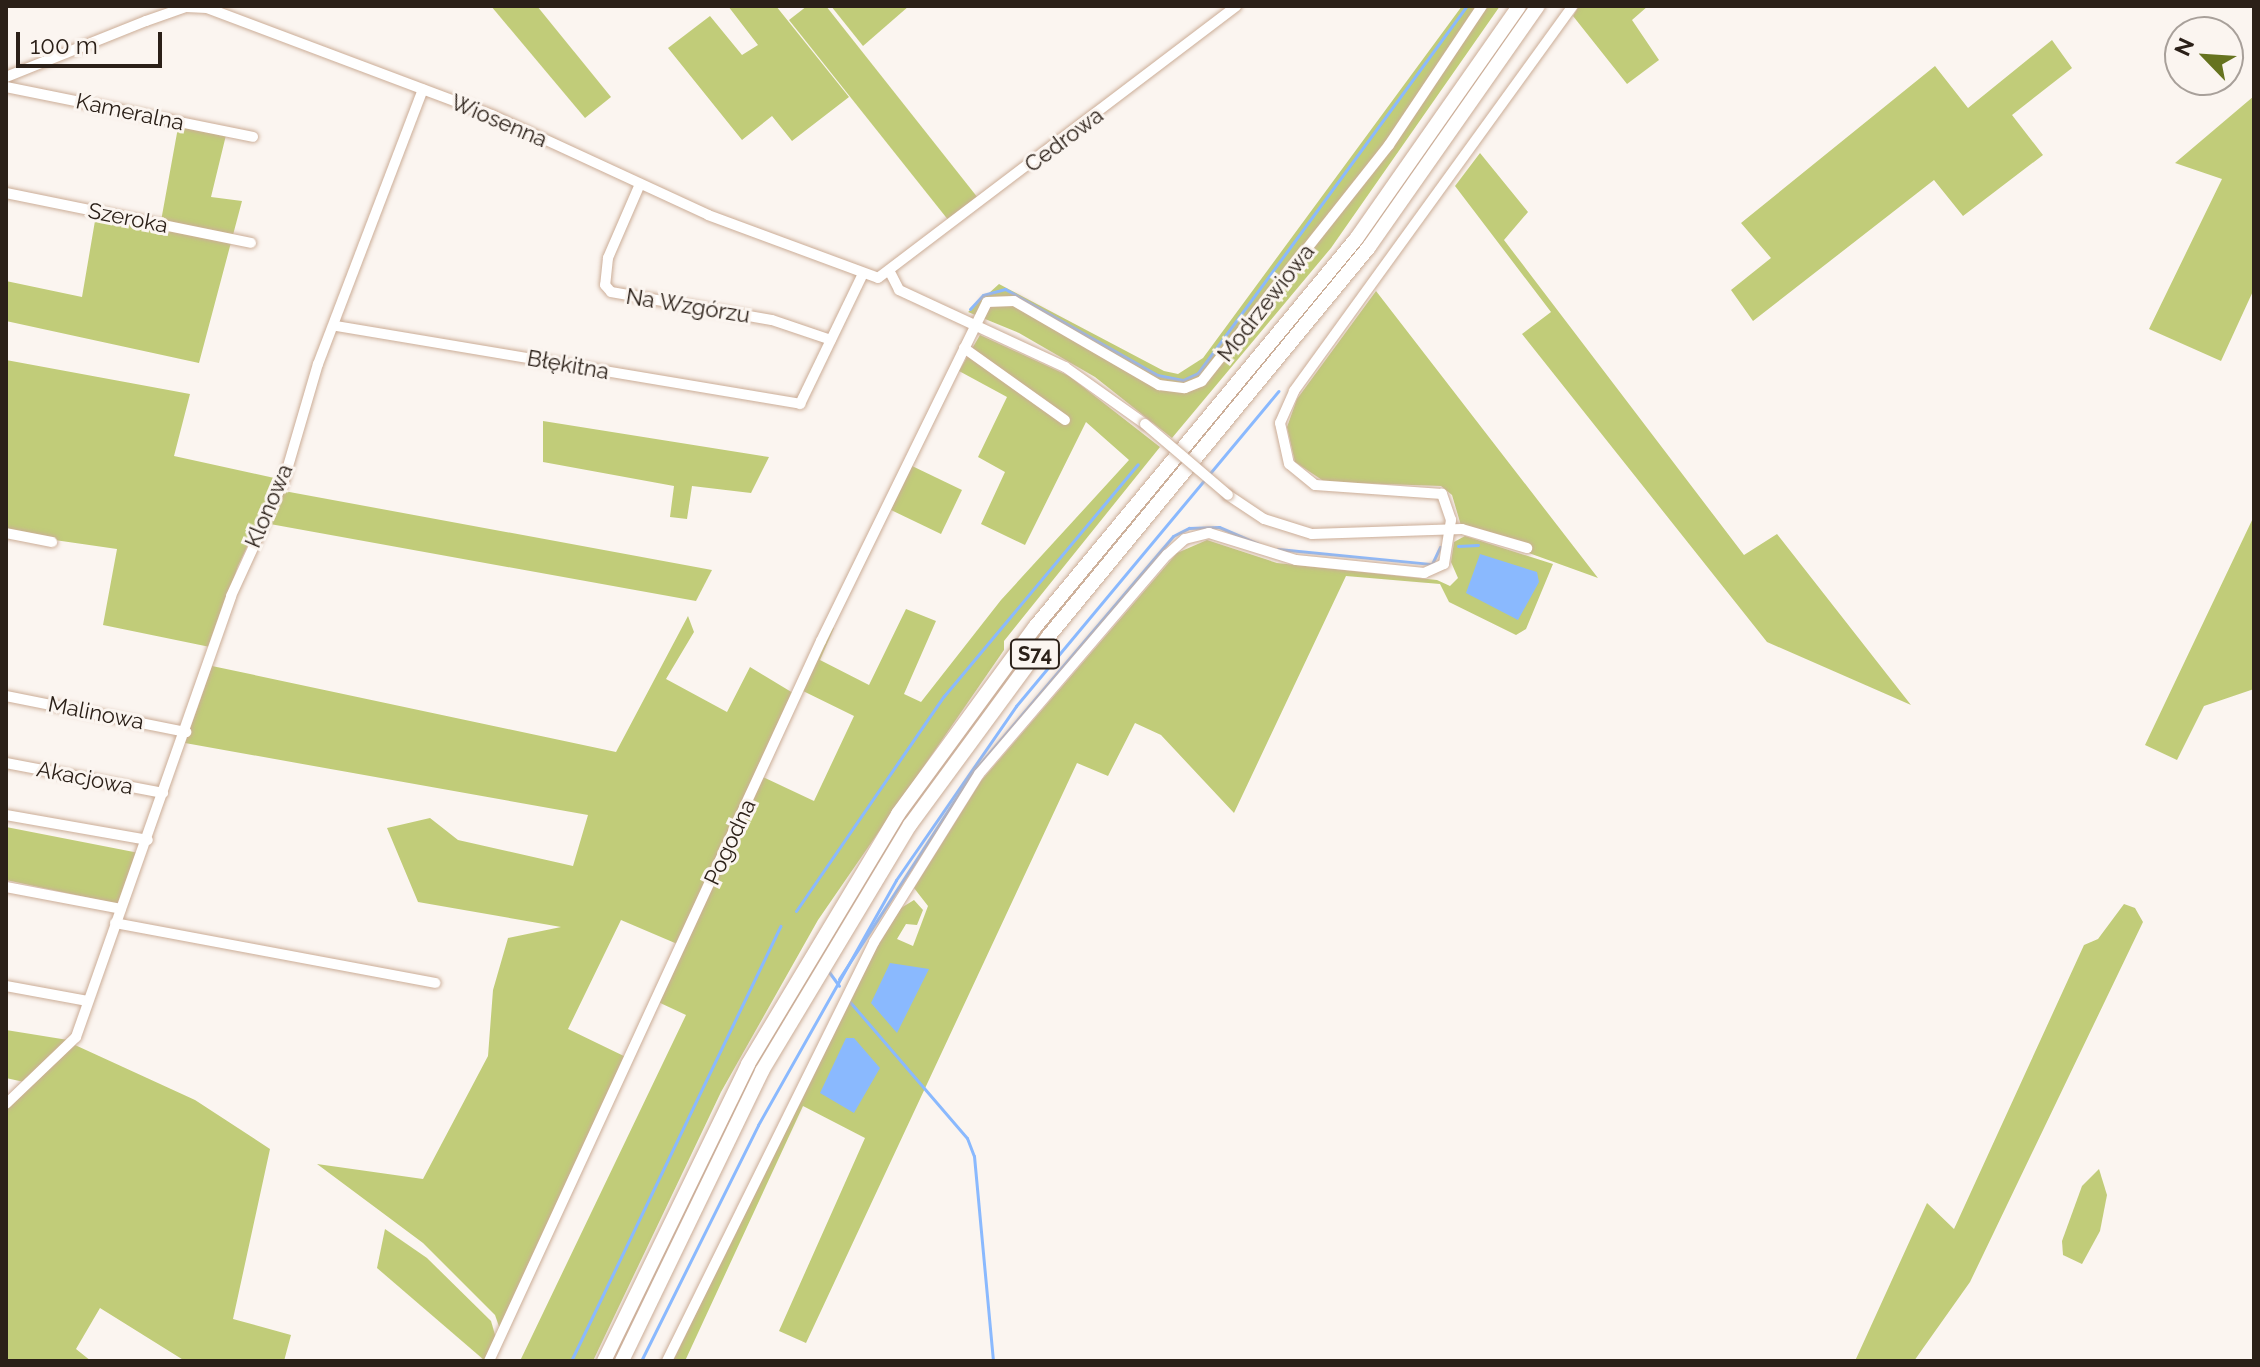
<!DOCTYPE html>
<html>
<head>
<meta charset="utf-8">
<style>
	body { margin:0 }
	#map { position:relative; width:2260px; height:1367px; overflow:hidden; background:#fbf5f0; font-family:Raleway,sans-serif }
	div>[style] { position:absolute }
	.green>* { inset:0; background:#c1cc79 }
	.water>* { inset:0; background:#8ab9fe }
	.stream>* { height:3px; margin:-1.5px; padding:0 1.5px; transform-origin:1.5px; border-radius:1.5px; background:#8ab9fe }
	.roads { filter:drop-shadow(0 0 2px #cbad97) drop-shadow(0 0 2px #cbad97) }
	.minor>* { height:10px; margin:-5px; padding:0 5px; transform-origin:5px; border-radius:5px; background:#fff }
	.highway>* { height:14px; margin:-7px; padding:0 7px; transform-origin:7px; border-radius:7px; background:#fff }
	.bridges { filter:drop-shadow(0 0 2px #cbad97) drop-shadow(0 0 2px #cbad97) }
	.minor-bridge>* { height:10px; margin:-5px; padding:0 5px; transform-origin:5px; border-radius:5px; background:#fff }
	span { translate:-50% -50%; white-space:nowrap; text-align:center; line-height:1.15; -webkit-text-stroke:6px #fbf5f0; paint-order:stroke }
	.shield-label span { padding:2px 6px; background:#fbf5f0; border:2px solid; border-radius:6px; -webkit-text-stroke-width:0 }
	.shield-label { font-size:20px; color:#2b2018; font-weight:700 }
	.street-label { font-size:22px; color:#2b2018 }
	.frame { position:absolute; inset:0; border:8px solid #2b2018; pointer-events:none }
	.north { position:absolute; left:2164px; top:16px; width:80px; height:80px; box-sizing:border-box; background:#fbf5f0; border:2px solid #a8a09a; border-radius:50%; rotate:295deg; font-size:22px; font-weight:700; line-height:32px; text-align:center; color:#2b2018 }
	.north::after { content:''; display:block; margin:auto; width:28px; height:36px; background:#66731f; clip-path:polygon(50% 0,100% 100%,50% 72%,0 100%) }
	.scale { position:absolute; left:16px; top:32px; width:146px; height:36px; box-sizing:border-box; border:4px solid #2b2018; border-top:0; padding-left:10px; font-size:24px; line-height:28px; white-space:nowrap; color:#2b2018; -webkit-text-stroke:6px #fbf5f0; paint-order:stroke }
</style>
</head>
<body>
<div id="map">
	<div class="green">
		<div style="clip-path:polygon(491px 6px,537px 6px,611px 97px,585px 118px)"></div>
		<div style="clip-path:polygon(728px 6px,776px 6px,849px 97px,792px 141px,772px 116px,742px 140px,668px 48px,710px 16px,742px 55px,758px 45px)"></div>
		<div style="clip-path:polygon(807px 6px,826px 6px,978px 198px,949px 221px,789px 20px)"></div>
		<div style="clip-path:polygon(831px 6px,909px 6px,863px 46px)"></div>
		<div style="clip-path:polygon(1462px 6px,1500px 6px,1331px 248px,1172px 438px,1095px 377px,1019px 333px,968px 312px,999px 284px,1164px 371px,1178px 374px,1203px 358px)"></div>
		<div style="clip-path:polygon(1579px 6px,1648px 6px,1632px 20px,1659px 60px,1627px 84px,1573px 16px)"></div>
		<div style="clip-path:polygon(2052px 40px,2072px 68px,2012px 115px,2043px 155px,1963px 216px,1934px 180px,1753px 321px,1731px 290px,1771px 258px,1741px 223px,1935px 66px,1968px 108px)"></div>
		<div style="clip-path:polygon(2254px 96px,2254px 289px,2221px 361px,2149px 329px,2222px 179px,2175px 163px)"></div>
		<div style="clip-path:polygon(179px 122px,227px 131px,211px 197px,242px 201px,199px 363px,6px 321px,6px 281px,82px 297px,97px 209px,161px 221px)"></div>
		<div style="clip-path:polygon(1480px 153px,1528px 212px,1504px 240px,1744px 555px,1777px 534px,1911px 705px,1767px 642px,1522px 334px,1551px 312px,1455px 186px)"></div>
		<div style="clip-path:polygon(1376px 291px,1598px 578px,1462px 529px,1452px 495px,1441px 486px,1325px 482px,1295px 462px,1287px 427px,1297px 399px)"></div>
		<div style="clip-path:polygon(980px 335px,1069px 376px,1160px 447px,1004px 641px,1004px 650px,818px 920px,721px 1092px,593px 1361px,520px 1361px,686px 1015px,656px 1001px,763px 777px,814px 801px,854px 716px,801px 690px,682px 946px,621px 920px,568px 1029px,630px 1059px,502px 1335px,495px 1315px,423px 1243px,317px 1164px,423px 1179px,488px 1056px,493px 990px,508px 938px,561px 927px,418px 902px,387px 828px,430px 818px,458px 840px,573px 866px,588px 815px,185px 743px,212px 666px,616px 752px,688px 616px,694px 632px,666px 679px,727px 712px,750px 667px,793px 693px,826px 624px,834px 628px,820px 660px,869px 685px,906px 609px,936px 621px,904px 694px,921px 702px,1001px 600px,1129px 460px,1086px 422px,1025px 545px,981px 524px,1005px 472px,978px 457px,1007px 397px,959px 371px)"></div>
		<div style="clip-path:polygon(6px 360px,190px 394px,174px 456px,279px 479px,238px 566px,210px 647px,103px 625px,117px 549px,6px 533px)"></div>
		<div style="clip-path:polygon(543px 421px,769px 457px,751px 493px,692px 486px,687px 519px,670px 517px,674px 486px,543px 462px)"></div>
		<div style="clip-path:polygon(910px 465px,962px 490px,941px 534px,891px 510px)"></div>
		<div style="clip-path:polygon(284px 491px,712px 570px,696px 601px,270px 524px)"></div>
		<div style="clip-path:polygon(2254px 516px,2254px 689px,2204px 706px,2177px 760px,2145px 745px)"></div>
		<div style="clip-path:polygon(1465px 536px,1553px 564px,1526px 629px,1516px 635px,1449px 602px,1440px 584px,1346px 576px,1234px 813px,1161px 735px,1135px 723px,1108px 776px,1077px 763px,806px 1343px,779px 1331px,865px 1138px,803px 1106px,685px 1361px,673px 1361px,854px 985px,901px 908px,914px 900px,923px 910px,917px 925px,906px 924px,897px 939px,913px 946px,928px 906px,914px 888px,981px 781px,1177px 553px,1207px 540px,1277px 563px,1437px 580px,1450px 586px,1458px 578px,1451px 562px,1454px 542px)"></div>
		<div style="clip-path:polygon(6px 827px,139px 853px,118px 904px,6px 880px)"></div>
		<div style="clip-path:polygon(2124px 904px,2135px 908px,2143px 922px,1970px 1282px,1914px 1361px,1855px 1361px,1927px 1203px,1954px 1229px,2084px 945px,2098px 939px)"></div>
		<div style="clip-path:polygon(6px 1030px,68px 1040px,24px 1082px,6px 1078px)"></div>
		<div style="clip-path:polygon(75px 1045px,195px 1100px,270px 1149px,233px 1319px,291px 1335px,284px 1361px,185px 1361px,100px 1308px,76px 1349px,91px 1361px,6px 1361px,6px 1110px)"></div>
		<div style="clip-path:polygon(2099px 1169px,2107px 1195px,2100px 1231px,2082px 1264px,2063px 1255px,2062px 1241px,2082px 1186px)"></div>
		<div style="clip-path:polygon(385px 1229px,427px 1258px,491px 1321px,496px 1338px,484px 1360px,377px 1268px)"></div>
	</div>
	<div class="water">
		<div style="clip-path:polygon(1480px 554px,1537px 572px,1539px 582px,1518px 620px,1466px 593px)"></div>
		<div style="clip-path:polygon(890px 963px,929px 969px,897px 1033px,871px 1003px)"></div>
		<div style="clip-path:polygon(846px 1038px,854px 1038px,880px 1068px,854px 1113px,820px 1093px)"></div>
	</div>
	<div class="stream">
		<div style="left:970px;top:309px;width:19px;rotate:-47deg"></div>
		<div style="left:983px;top:295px;width:23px;rotate:-15deg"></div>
		<div style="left:1005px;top:289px;width:175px;rotate:29.5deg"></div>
		<div style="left:1157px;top:375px;width:26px;rotate:11deg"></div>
		<div style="left:1183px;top:380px;width:17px;rotate:-25deg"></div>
		<div style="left:1198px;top:373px;width:455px;rotate:-53.8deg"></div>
		<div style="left:1458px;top:546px;width:20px;rotate:-3deg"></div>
		<div style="left:1278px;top:549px;width:155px;rotate:5.6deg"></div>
		<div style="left:1432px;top:564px;width:19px;rotate:-65deg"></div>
		<div style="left:796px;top:911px;width:261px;rotate:-55.5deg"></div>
		<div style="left:944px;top:696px;width:302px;rotate:-50.1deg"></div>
		<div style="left:829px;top:972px;width:17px;rotate:54deg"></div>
		<div style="left:839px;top:979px;width:247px;rotate:-57.1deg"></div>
		<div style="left:973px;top:772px;width:309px;rotate:-49.7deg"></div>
		<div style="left:1173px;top:536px;width:18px;rotate:-27deg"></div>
		<div style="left:1189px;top:528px;width:30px;rotate:-2deg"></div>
		<div style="left:1219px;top:527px;width:43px;rotate:23deg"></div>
		<div style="left:850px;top:1002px;width:179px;rotate:49.3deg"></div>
		<div style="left:967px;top:1138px;width:19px;rotate:69deg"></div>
		<div style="left:974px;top:1156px;width:206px;rotate:84.7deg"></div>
		<div style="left:571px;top:1361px;width:483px;rotate:-64.3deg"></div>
		<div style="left:641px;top:1361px;width:263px;rotate:-63.6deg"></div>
		<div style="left:758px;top:1125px;width:281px;rotate:-60.6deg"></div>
		<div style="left:896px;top:880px;width:211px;rotate:-55.4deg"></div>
		<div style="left:1016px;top:706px;width:410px;rotate:-50.2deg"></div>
	</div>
	<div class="roads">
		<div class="minor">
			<div style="left:6px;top:77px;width:151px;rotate:-21.8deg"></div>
			<div style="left:146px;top:21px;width:42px;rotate:-19.3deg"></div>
			<div style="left:186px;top:7px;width:21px;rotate:3deg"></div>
			<div style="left:207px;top:8px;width:304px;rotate:20.6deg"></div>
			<div style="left:492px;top:115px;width:238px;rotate:24.8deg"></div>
			<div style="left:708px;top:215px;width:181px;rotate:20.3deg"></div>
			<div style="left:878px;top:278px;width:450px;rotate:-37.2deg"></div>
			<div style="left:6px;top:87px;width:252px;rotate:11.4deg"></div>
			<div style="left:640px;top:184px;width:81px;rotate:113.4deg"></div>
			<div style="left:608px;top:258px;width:27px;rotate:96deg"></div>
			<div style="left:605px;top:285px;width:9px;rotate:49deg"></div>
			<div style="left:611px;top:292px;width:163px;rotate:9.9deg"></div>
			<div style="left:772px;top:320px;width:62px;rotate:18.7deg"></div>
			<div style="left:6px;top:193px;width:250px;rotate:11.5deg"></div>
			<div style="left:891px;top:274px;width:18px;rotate:63deg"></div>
			<div style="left:899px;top:290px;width:183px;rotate:24.9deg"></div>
			<div style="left:1065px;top:367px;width:98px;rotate:35.5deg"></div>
			<div style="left:336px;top:326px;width:471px;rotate:9.5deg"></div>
			<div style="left:800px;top:404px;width:142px;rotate:-64.2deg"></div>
			<div style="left:964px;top:348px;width:124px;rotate:35.5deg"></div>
			<div style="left:1228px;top:495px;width:43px;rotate:33.7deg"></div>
			<div style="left:1264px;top:519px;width:50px;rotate:17.4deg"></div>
			<div style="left:1312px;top:534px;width:150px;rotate:-1.9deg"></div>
			<div style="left:1462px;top:529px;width:68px;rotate:16.3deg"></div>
			<div style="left:6px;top:533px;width:47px;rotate:11.1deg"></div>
			<div style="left:6px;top:696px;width:184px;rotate:11.3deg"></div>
			<div style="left:6px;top:763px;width:160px;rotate:10.8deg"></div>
			<div style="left:6px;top:815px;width:144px;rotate:10deg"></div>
			<div style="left:6px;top:887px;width:117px;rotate:10.8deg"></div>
			<div style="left:115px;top:923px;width:326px;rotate:10.6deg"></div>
			<div style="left:6px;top:986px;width:83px;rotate:10.4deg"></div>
			<div style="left:6px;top:1104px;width:97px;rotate:-43.7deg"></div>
			<div style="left:76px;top:1037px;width:467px;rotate:-70.6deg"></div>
			<div style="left:231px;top:596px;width:128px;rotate:-65.4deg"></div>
			<div style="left:284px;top:480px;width:121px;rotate:-73.7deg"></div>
			<div style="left:318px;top:364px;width:294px;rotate:-69.1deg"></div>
			<div style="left:489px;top:1361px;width:793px;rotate:-65.25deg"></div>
			<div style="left:821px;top:641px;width:377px;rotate:-63.9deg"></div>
			<div style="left:987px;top:302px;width:27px;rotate:-2deg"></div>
			<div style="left:1014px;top:301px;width:168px;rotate:30.1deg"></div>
			<div style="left:1159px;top:385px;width:26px;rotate:7deg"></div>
			<div style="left:1185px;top:388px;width:18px;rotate:-22deg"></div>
			<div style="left:1202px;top:381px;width:301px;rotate:-51.6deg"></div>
			<div style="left:1389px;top:145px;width:167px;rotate:-56.2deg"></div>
			<div style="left:667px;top:1361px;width:467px;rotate:-63.7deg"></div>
			<div style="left:874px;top:942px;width:198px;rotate:-58deg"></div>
			<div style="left:979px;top:774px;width:289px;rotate:-49.4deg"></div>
			<div style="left:1167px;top:555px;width:24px;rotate:-42deg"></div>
			<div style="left:1185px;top:539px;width:25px;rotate:-14deg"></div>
			<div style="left:1209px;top:533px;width:91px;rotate:17.2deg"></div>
			<div style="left:1296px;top:560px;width:129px;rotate:5.8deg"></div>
			<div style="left:1424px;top:573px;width:22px;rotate:-24deg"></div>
			<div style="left:1444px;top:564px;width:45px;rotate:-81deg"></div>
			<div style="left:1451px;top:520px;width:28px;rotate:-109deg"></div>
			<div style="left:1442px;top:494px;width:127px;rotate:-175.9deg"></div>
			<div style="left:1315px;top:485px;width:33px;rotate:-141deg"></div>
			<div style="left:1289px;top:464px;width:42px;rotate:-102.4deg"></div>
			<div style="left:1280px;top:423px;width:35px;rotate:-66deg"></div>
			<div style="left:1294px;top:391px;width:475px;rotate:-54.1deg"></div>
		</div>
		<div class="highway">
			<div style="left:604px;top:1361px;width:330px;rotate:-64.1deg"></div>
			<div style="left:748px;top:1064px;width:292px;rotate:-59deg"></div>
			<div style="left:898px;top:814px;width:232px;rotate:-53.8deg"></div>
			<div style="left:1035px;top:627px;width:504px;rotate:-50.4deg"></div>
			<div style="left:1356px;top:239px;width:284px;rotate:-55deg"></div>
			<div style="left:622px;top:1361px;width:322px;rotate:-64.2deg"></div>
			<div style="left:762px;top:1071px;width:287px;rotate:-59deg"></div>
			<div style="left:910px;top:825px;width:233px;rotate:-53.7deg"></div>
			<div style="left:1048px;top:637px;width:505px;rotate:-50.54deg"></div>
			<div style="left:1369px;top:247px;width:294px;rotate:-55deg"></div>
		</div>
	</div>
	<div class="bridges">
		<div class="minor-bridge">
			<div style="left:1145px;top:424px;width:109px;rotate:40.5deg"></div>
		</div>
	</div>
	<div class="shield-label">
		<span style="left:1035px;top:654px">S74</span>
	</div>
	<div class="street-label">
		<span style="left:130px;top:112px;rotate:12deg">Kameralna</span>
		<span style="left:499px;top:121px;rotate:23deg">Wiosenna</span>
		<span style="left:1064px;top:140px;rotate:-37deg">Cedrowa</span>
		<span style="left:128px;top:218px;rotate:11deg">Szeroka</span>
		<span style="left:1266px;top:303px;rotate:-52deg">Modrzewiowa</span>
		<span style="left:688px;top:306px;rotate:9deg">Na Wzgórzu</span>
		<span style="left:568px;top:365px;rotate:10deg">Błękitna</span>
		<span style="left:269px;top:506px;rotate:-67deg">Klonowa</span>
		<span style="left:96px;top:713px;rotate:11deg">Malinowa</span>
		<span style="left:85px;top:778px;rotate:11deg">Akacjowa</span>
		<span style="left:730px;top:842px;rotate:-65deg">Pogodna</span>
	</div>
	<div class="frame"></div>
	<div class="north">N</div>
	<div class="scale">100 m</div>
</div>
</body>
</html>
